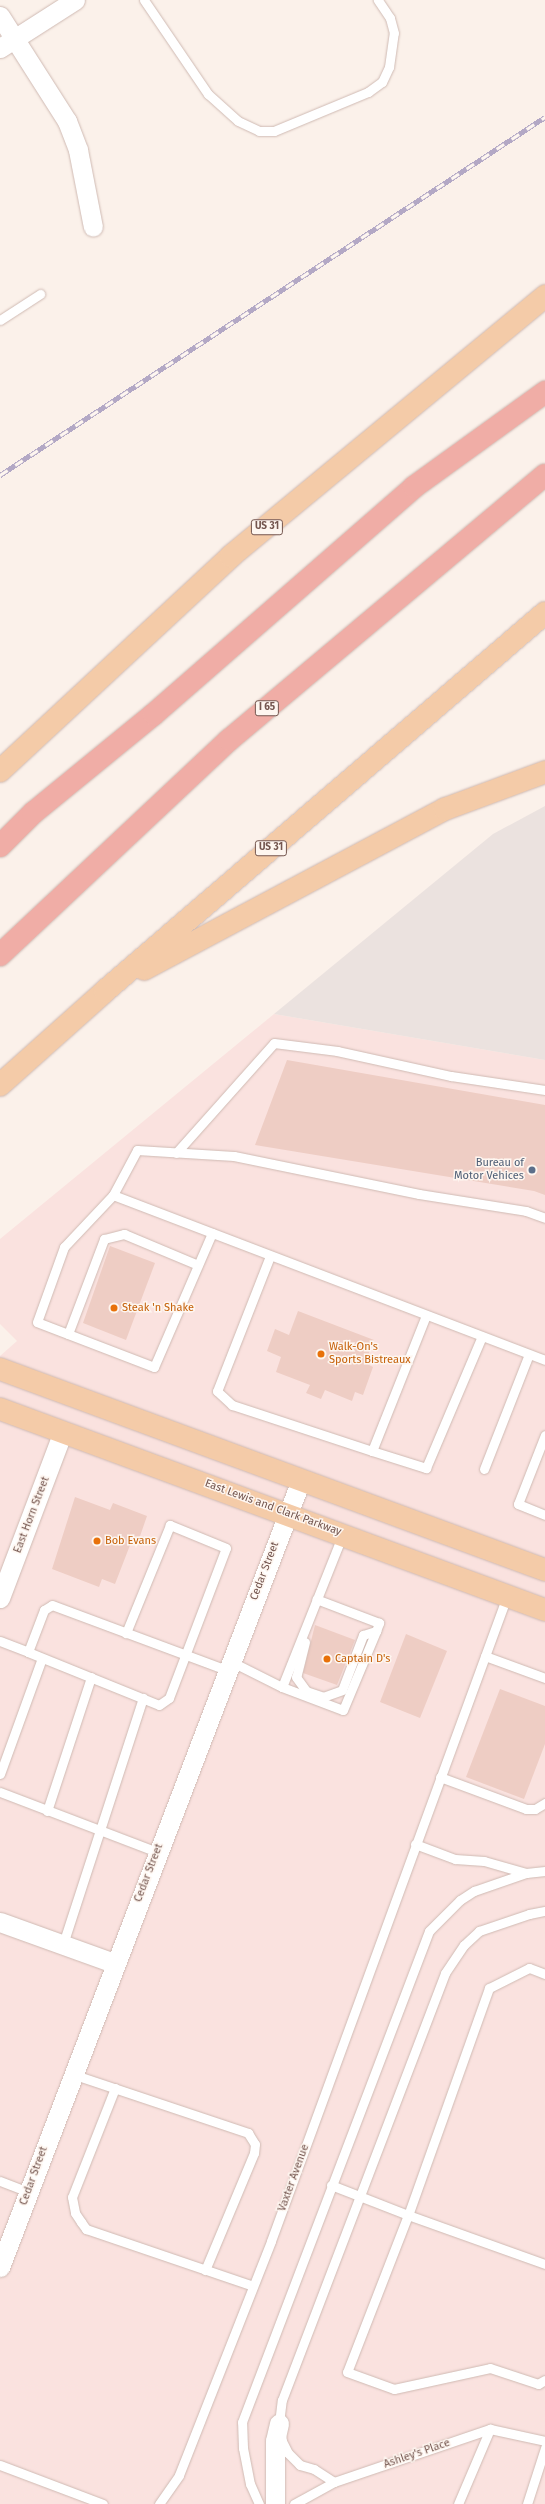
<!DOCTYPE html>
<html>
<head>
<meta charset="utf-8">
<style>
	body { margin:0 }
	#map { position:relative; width:545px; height:2504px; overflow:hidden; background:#fbf1ea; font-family:"Fira Sans",sans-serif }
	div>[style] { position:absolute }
	.commercial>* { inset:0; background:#fae2df }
	.industrial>* { inset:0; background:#ebe2df }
	.building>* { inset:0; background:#eecdc4 }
	.roads { filter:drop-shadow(0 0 1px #cfbab3) drop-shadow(0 0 1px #cfbab3) }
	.lane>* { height:9px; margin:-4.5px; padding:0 4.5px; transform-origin:4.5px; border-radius:4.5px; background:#fff }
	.street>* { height:19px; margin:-9.5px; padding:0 9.5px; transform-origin:9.5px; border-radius:9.5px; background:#fff }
	.primary>* { height:22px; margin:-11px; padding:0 11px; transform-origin:11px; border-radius:11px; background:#f4cba8 }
	.highway>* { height:22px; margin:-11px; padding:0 11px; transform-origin:11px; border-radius:11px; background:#f0ada6 }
	.rail>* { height:4.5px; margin-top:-2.25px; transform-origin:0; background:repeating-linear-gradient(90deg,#fef6f0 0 9px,#b3a8c5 0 18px); box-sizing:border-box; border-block:1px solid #b3a8c5 }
	.dots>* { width:11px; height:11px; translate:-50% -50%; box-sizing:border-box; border:2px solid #fef6f0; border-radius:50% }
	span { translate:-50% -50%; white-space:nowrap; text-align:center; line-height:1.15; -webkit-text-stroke:3px #fef6f0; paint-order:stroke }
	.shield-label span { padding:1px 3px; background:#fef6f0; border:1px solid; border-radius:3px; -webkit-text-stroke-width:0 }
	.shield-label { font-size:10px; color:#74564f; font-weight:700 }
	.service-label { font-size:11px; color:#4e5e75 }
	.right { translate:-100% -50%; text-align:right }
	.food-label { font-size:11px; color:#c56008 }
	.left { translate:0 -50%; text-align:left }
	.street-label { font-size:11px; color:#74564f }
</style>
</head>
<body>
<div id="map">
	<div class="commercial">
		<div style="clip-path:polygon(274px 1014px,545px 1060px,545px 2504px,0 2504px,0 1356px,17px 1341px,0 1324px,0 1239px)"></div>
	</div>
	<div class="industrial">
		<div style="clip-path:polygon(545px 806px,545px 1060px,274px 1014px,493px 834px)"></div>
	</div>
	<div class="building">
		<div style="clip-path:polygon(287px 1060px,545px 1105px,545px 1195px,534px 1191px,255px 1145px)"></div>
		<div style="clip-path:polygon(110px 1246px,155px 1263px,126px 1340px,83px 1323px)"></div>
		<div style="clip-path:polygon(298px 1311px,374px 1340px,365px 1363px,373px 1367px,363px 1395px,355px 1392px,352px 1401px,325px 1390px,321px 1399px,306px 1393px,310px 1385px,276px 1372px,281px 1357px,267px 1351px,275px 1329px,289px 1335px)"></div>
		<div style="clip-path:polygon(75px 1497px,110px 1510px,113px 1503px,147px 1516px,138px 1542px,132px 1540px,115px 1584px,102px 1579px,99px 1587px,52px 1569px)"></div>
		<div style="clip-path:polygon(315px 1625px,355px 1640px,337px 1685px,303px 1673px)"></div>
		<div style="clip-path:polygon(406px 1634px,447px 1651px,420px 1718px,380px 1702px)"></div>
		<div style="clip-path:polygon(500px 1689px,545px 1706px,545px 1744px,524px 1799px,466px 1777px)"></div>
	</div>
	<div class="roads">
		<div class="lane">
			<div style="left:144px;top:0;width:114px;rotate:55.8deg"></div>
			<div style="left:208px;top:94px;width:40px;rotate:42deg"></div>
			<div style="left:238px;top:121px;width:23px;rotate:25deg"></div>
			<div style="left:259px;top:131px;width:15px"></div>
			<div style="left:274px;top:131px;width:102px;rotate:-22.5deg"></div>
			<div style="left:368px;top:92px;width:17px;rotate:-36deg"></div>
			<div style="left:382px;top:82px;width:17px;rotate:-65deg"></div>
			<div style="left:389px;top:67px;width:34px;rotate:-82deg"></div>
			<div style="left:394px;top:33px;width:16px;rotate:-105deg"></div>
			<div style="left:390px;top:18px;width:22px;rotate:-124deg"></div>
			<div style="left:0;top:320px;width:48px;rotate:-33deg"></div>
			<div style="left:176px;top:1153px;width:147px;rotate:-48.3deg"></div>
			<div style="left:274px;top:1043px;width:64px;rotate:7.2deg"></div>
			<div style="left:337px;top:1051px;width:117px;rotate:12.4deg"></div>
			<div style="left:451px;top:1076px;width:95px;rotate:8.5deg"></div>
			<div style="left:113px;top:1195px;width:462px;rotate:20.9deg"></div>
			<div style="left:212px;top:1233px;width:146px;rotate:113.4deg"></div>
			<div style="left:154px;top:1367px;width:125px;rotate:-159deg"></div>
			<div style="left:37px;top:1322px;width:80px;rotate:-70.2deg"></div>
			<div style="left:64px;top:1247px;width:71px;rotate:-46.7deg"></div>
			<div style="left:113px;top:1195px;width:51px;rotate:-61.9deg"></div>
			<div style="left:137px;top:1150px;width:97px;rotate:3.5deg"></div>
			<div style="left:234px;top:1156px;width:189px;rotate:11.6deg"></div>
			<div style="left:419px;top:1194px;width:108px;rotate:9deg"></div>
			<div style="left:526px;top:1211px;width:20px;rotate:20deg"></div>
			<div style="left:270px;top:1256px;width:145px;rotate:111.4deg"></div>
			<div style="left:217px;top:1391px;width:21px;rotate:43deg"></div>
			<div style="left:232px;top:1405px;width:147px;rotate:18.2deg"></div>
			<div style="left:372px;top:1451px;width:146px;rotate:-68.3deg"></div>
			<div style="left:68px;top:1334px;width:102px;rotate:-69.2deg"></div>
			<div style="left:104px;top:1239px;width:21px;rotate:-14deg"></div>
			<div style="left:124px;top:1234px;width:80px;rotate:22.7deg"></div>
			<div style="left:545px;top:1435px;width:74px;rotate:111.4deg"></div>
			<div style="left:518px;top:1504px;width:29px;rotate:22deg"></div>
			<div style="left:372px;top:1451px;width:57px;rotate:17.5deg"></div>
			<div style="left:426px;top:1468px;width:143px;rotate:-67deg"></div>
			<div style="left:484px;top:1469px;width:123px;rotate:-68.6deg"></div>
			<div style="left:0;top:1641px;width:30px;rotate:21deg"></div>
			<div style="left:28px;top:1652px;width:45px;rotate:-69.1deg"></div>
			<div style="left:44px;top:1610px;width:9px;rotate:-32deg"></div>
			<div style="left:52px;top:1605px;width:187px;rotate:20.4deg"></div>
			<div style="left:305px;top:1642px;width:36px;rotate:104deg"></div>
			<div style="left:296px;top:1677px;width:17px;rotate:54deg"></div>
			<div style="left:306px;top:1691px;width:18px;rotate:19deg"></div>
			<div style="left:323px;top:1697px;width:20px;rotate:-20deg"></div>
			<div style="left:342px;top:1690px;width:59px;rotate:-69.1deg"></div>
			<div style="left:363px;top:1635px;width:14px;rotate:-17deg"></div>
			<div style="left:28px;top:1652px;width:141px;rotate:22deg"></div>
			<div style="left:159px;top:1705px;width:12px;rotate:-35deg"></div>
			<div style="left:169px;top:1698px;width:160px;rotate:-69.2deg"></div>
			<div style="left:226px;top:1548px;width:61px;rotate:-157.7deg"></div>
			<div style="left:170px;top:1525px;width:117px;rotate:112.2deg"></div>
			<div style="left:485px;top:1656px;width:64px;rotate:20.1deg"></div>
			<div style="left:230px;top:1661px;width:58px;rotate:26.6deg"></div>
			<div style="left:282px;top:1687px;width:165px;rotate:-68.3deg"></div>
			<div style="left:282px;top:1687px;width:65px;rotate:20.7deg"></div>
			<div style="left:343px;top:1710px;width:86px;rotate:-67.3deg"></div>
			<div style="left:376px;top:1631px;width:9px;rotate:-69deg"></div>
			<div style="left:379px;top:1623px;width:67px;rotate:-159.1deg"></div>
			<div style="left:0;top:1774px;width:123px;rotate:-70.1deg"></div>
			<div style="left:440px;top:1777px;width:92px;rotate:20.4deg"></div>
			<div style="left:526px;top:1809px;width:9px"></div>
			<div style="left:535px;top:1809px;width:12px;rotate:-31deg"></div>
			<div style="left:0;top:1792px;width:168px;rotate:20.9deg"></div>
			<div style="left:47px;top:1811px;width:141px;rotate:-71.8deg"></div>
			<div style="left:415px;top:1844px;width:43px;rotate:20.6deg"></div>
			<div style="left:455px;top:1859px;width:29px;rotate:4deg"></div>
			<div style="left:484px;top:1861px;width:44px;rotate:15.9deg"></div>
			<div style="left:63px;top:1944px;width:259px;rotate:-72deg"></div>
			<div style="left:545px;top:1974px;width:17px;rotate:-159deg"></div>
			<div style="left:529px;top:1968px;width:45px;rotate:153.4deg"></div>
			<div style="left:489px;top:1988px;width:241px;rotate:109.6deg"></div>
			<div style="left:408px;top:2215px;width:145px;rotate:19.7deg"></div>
			<div style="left:72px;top:2074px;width:186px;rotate:18.5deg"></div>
			<div style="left:248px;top:2133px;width:13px;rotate:58deg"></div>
			<div style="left:255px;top:2144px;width:9px;rotate:96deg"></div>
			<div style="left:254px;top:2153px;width:127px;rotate:112.7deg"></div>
			<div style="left:115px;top:2088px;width:117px;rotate:111.5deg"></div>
			<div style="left:72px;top:2197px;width:16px;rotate:79deg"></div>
			<div style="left:75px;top:2213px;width:11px;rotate:56deg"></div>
			<div style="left:81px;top:2222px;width:9px;rotate:54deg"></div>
			<div style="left:86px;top:2229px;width:176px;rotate:18.8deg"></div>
			<div style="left:0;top:2181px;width:30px;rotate:21deg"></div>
			<div style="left:331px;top:2185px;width:83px;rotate:21.3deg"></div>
			<div style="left:408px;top:2215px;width:168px;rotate:111.2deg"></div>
			<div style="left:347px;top:2372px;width:50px;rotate:19.9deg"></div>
			<div style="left:394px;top:2389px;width:98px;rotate:-12.3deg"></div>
			<div style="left:490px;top:2368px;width:51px;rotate:18.4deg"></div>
			<div style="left:538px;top:2384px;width:8px;rotate:-30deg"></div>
			<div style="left:0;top:2465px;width:110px;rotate:20.7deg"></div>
			<div style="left:334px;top:2482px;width:24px;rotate:-147deg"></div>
			<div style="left:314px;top:2469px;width:15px;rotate:-164deg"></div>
			<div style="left:300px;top:2465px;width:17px;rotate:-135deg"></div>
			<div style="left:288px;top:2453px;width:13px;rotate:-117deg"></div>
			<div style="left:282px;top:2441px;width:18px;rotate:-99deg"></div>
			<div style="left:279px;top:2423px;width:23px;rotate:-83deg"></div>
			<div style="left:282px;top:2400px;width:457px;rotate:-69.1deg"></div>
			<div style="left:445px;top:1973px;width:34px;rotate:-56deg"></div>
			<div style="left:464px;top:1945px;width:21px;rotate:-43deg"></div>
			<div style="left:479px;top:1931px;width:53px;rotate:-18.8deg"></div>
			<div style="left:529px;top:1914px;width:16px;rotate:-11deg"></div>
			<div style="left:159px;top:2504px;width:35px;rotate:-55deg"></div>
			<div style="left:179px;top:2475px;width:251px;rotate:-68.5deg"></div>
			<div style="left:271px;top:2241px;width:687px;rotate:-69.9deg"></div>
			<div style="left:259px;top:2504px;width:22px;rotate:-114deg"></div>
			<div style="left:250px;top:2484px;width:37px;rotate:-101deg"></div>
			<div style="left:243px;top:2448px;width:26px;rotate:-92deg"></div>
			<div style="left:242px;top:2422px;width:525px;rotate:-69.15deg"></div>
			<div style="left:429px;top:1931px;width:44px;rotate:-45deg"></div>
			<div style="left:460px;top:1900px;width:17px;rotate:-33deg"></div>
			<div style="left:474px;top:1891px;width:55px;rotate:-19.1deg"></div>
			<div style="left:526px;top:1873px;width:19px;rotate:-6deg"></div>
			<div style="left:294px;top:2504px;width:46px;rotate:-28.8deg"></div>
			<div style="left:334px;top:2482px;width:165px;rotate:-18.8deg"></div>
			<div style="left:490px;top:2429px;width:56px;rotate:12.3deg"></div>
			<div style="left:458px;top:2504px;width:82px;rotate:-66.9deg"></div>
			<div style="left:527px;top:2504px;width:59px;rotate:-72.2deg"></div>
		</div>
		<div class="street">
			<div style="left:0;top:16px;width:125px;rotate:57.5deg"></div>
			<div style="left:67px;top:121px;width:31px;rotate:69deg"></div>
			<div style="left:78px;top:150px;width:78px;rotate:79deg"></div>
			<div style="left:0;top:48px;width:89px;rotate:-32.6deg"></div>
			<div style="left:0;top:1598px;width:178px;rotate:-69.3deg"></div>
			<div style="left:0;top:1922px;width:121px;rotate:19.8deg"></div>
			<div style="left:0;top:2267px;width:843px;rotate:-69.07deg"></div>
			<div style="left:275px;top:2504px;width:63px;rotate:-90deg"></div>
			<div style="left:275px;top:2441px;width:18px;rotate:-77deg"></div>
		</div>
		<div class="primary">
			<div style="left:0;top:771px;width:316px;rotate:-42.9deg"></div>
			<div style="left:231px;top:556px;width:408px;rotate:-39.6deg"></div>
			<div style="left:144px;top:969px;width:341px;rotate:-28deg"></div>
			<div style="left:445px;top:809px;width:107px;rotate:-20.3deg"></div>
			<div style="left:0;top:1085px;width:141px;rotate:-41.8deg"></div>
			<div style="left:105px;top:991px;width:580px;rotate:-40.67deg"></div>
			<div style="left:0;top:1369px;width:581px;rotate:20.24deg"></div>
			<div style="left:0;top:1409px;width:581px;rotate:20.24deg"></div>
		</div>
		<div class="highway">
			<div style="left:0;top:846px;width:47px;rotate:-45deg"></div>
			<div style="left:33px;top:813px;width:156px;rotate:-39.3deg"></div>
			<div style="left:154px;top:714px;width:345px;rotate:-41.1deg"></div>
			<div style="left:414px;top:487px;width:162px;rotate:-35.9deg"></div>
			<div style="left:0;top:955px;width:314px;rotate:-43.2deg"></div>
			<div style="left:229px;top:740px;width:412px;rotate:-40deg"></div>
		</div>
	</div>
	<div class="rail">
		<div style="left:0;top:475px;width:652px;rotate:-33.3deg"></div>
	</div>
	<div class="dots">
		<div style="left:532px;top:1170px;background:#5c6f8a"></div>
		<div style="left:114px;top:1308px;background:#e8710a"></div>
		<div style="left:321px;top:1354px;background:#e8710a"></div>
		<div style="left:97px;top:1541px;background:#e8710a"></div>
		<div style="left:327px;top:1659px;background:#e8710a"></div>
	</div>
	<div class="shield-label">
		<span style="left:267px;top:527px">US 31</span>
		<span style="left:267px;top:708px">I 65</span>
		<span style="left:271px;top:848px">US 31</span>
	</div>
	<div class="service-label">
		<span class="right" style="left:524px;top:1170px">Bureau of<br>Motor Vehices</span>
	</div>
	<div class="food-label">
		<span class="left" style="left:122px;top:1308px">Steak 'n Shake</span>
		<span class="left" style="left:329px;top:1354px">Walk-On's<br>Sports Bistreaux</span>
		<span class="left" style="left:105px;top:1541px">Bob Evans</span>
		<span class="left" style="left:335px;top:1659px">Captain D's</span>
	</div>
	<div class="street-label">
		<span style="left:273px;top:1508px;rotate:20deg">East Lewis and Clark Parkway</span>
		<span style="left:32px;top:1515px;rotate:-69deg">East Horn Street</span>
		<span style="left:265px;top:1571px;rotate:-69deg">Cedar Street</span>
		<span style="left:149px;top:1873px;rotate:-69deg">Cedar Street</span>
		<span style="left:34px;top:2176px;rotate:-70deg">Cedar Street</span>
		<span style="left:294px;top:2178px;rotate:-70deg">Vaxter Avenue</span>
		<span style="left:417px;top:2454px;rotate:-19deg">Ashley's Place</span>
	</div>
</div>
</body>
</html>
